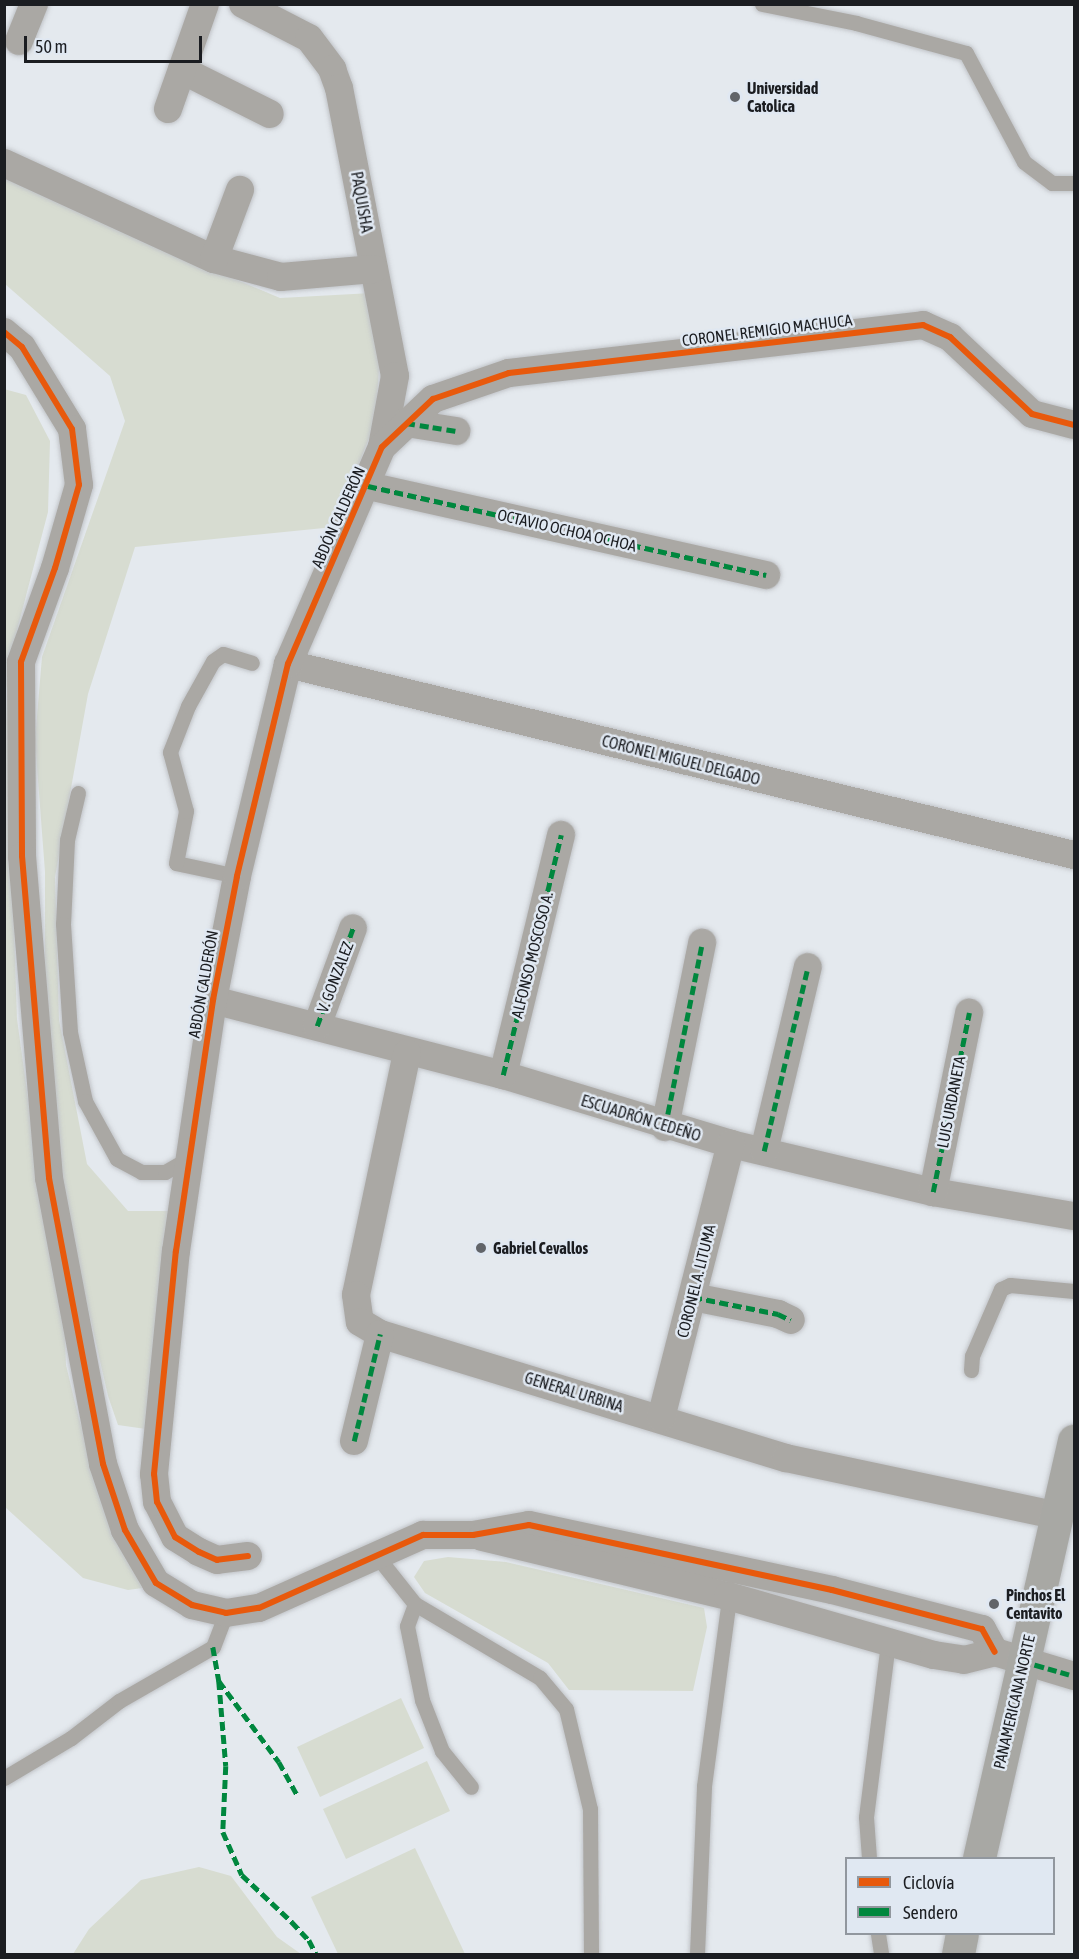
<!DOCTYPE html>
<html>
<head>
<meta charset="utf-8">
<style>
	body { margin:0 }
	#map { position:relative; width:1079px; height:1959px; overflow:hidden; background:#e4e9ee; font-family:"Asap Condensed",sans-serif }
	div>[style] { position:absolute }
	.green>* { inset:0; background:#d7dcd1 }
	.roads { filter:drop-shadow(0 0 2px #c1c4c8) drop-shadow(0 0 2px #c1c4c8) }
	.lane>* { height:15px; margin:-7.5px; padding:0 7.5px; transform-origin:7.5px; border-radius:7.5px; background:#aaa8a4 }
	.street>* { height:28px; margin:-14px; padding:0 14px; transform-origin:14px; border-radius:14px; background:#aaa8a4 }
	.secondary>* { height:33px; margin:-16.5px; padding:0 16.5px; transform-origin:16.5px; border-radius:16.5px; background:#a8a8a4 }
	.quiet>* { height:4.5px; margin-top:-2.25px; transform-origin:0; background:repeating-linear-gradient(90deg,#00873e 0 9px,transparent 0 13.5px) }
	.cycleway>* { height:6px; margin:-3px; padding:0 3px; transform-origin:3px; border-radius:3px; background:#e8590c }
	.dots>* { width:16px; height:16px; translate:-50% -50%; box-sizing:border-box; border:3px solid #e0e8f2; border-radius:50% }
	span { translate:-50% -50%; white-space:nowrap; text-align:center; line-height:1.15; -webkit-text-stroke:5px #e0e8f2; paint-order:stroke }
	.poi-label { font-size:16px; color:#1b1d21; font-weight:700 }
	.left { translate:0 -50%; text-align:left }
	.street-label { font-size:16px; color:#1b1d21 }
	.frame { position:absolute; inset:0; border:6px solid #1b1d21; pointer-events:none }
	.legend { position:absolute; left:845px; top:1857px; width:210px; height:78px; box-sizing:border-box; background:#e0e8f2; border:2px solid #91979e; margin:0; padding:8px 10px; list-style:none; font-size:18px; color:#1b1d21 }
	.legend li { display:flex; align-items:center; gap:12px; height:30px }
	.legend b { width:30px; border:2px solid #91979e }
	.scale { position:absolute; left:24px; top:36px; width:178px; height:27px; box-sizing:border-box; border:3px solid #1b1d21; border-top:0; padding-left:8px; font-size:18px; line-height:21px; white-space:nowrap; color:#1b1d21; -webkit-text-stroke:4px #e0e8f2; paint-order:stroke }
</style>
</head>
<body>
<div id="map">
	<div class="green">
		<div style="clip-path:polygon(4px 174px,104px 224px,280px 298px,372px 293px,381px 343px,375px 423px,334px 527px,135px 547px,88px 694px,55px 877px,59px 1020px,87px 1164px,128px 1211px,170px 1211px,146px 1429px,118px 1425px,108px 1396px,74px 1247px,54px 1130px,45px 968px,45px 872px,35px 740px,42px 657px,125px 421px,110px 376px,5px 284px)"></div>
		<div style="clip-path:polygon(4px 389px,26px 395px,50px 441px,48px 512px,17px 630px,6px 690px,17px 1019px,52px 1272px,64px 1314px,66px 1365px,79px 1419px,122px 1547px,142px 1588px,128px 1590px,83px 1578px,5px 1507px)"></div>
		<div style="clip-path:polygon(448px 1557px,506px 1562px,704px 1608px,707px 1627px,693px 1691px,569px 1690px,548px 1663px,425px 1593px,414px 1577px,424px 1561px)"></div>
		<div style="clip-path:polygon(401px 1698px,424px 1748px,320px 1797px,297px 1747px)"></div>
		<div style="clip-path:polygon(427px 1761px,450px 1811px,346px 1859px,323px 1809px)"></div>
		<div style="clip-path:polygon(415px 1848px,465px 1954px,338px 1954px,311px 1897px)"></div>
		<div style="clip-path:polygon(199px 1867px,231px 1876px,277px 1937px,301px 1954px,73px 1954px,89px 1929px,141px 1880px)"></div>
	</div>
	<div class="roads">
		<div class="lane">
			<div style="left:762px;top:4px;width:96px;rotate:11.4deg"></div>
			<div style="left:856px;top:23px;width:114px;rotate:15.3deg"></div>
			<div style="left:966px;top:53px;width:123px;rotate:62deg"></div>
			<div style="left:1024px;top:162px;width:35px;rotate:37deg"></div>
			<div style="left:1052px;top:183px;width:22px"></div>
			<div style="left:78px;top:793px;width:48px;rotate:103.2deg"></div>
			<div style="left:67px;top:840px;width:84px;rotate:92.7deg"></div>
			<div style="left:63px;top:924px;width:108px;rotate:86.3deg"></div>
			<div style="left:70px;top:1032px;width:71px;rotate:77.7deg"></div>
			<div style="left:85px;top:1101px;width:66px;rotate:61.1deg"></div>
			<div style="left:117px;top:1159px;width:27px;rotate:28deg"></div>
			<div style="left:141px;top:1172px;width:24px"></div>
			<div style="left:165px;top:1172px;width:28px;rotate:-30deg"></div>
			<div style="left:237px;top:876px;width:62px;rotate:-168deg"></div>
			<div style="left:176px;top:863px;width:53px;rotate:-79.1deg"></div>
			<div style="left:186px;top:811px;width:61px;rotate:-105.2deg"></div>
			<div style="left:170px;top:752px;width:49px;rotate:-68.6deg"></div>
			<div style="left:188px;top:706px;width:51px;rotate:-60.9deg"></div>
			<div style="left:213px;top:661px;width:12px;rotate:-35deg"></div>
			<div style="left:223px;top:654px;width:30px;rotate:17deg"></div>
			<div style="left:971px;top:1370px;width:14px;rotate:-86deg"></div>
			<div style="left:972px;top:1356px;width:73px;rotate:-66.6deg"></div>
			<div style="left:1001px;top:1289px;width:10px;rotate:-24deg"></div>
			<div style="left:1010px;top:1285px;width:64px;rotate:5.4deg"></div>
			<div style="left:376px;top:1555px;width:63px;rotate:51.5deg"></div>
			<div style="left:415px;top:1604px;width:145px;rotate:30.6deg"></div>
			<div style="left:540px;top:1678px;width:40px;rotate:50deg"></div>
			<div style="left:566px;top:1709px;width:103px;rotate:76.5deg"></div>
			<div style="left:590px;top:1809px;width:145px;rotate:89.6deg"></div>
			<div style="left:415px;top:1604px;width:23px;rotate:110deg"></div>
			<div style="left:407px;top:1626px;width:76px;rotate:78.5deg"></div>
			<div style="left:422px;top:1700px;width:55px;rotate:68.6deg"></div>
			<div style="left:442px;top:1751px;width:46px;rotate:51.1deg"></div>
			<div style="left:4px;top:1778px;width:78px;rotate:-30.8deg"></div>
			<div style="left:71px;top:1738px;width:61px;rotate:-37.6deg"></div>
			<div style="left:119px;top:1701px;width:108px;rotate:-29.9deg"></div>
			<div style="left:213px;top:1647px;width:36px;rotate:-69deg"></div>
			<div style="left:869px;top:1858px;width:41px;rotate:-94.2deg"></div>
			<div style="left:866px;top:1817px;width:176px;rotate:-82.8deg"></div>
			<div style="left:878px;top:1934px;width:20px;rotate:81deg"></div>
			<div style="left:697px;top:1954px;width:168px;rotate:-87.6deg"></div>
			<div style="left:704px;top:1786px;width:198px;rotate:-82.4deg"></div>
		</div>
		<div class="street">
			<div style="left:243px;top:4px;width:74px;rotate:27.3deg"></div>
			<div style="left:309px;top:38px;width:39px;rotate:53deg"></div>
			<div style="left:332px;top:69px;width:20px;rotate:70deg"></div>
			<div style="left:339px;top:88px;width:293px;rotate:79deg"></div>
			<div style="left:395px;top:376px;width:72px;rotate:100.4deg"></div>
			<div style="left:19px;top:41px;width:40px;rotate:-68deg"></div>
			<div style="left:182px;top:70px;width:98px;rotate:26.6deg"></div>
			<div style="left:168px;top:109px;width:111px;rotate:-70.6deg"></div>
			<div style="left:4px;top:163px;width:231px;rotate:24.6deg"></div>
			<div style="left:214px;top:259px;width:69px;rotate:15deg"></div>
			<div style="left:281px;top:277px;width:93px;rotate:-4.9deg"></div>
			<div style="left:214px;top:259px;width:74px;rotate:-69.4deg"></div>
			<div style="left:4px;top:332px;width:23px;rotate:40deg"></div>
			<div style="left:22px;top:347px;width:96px;rotate:58.6deg"></div>
			<div style="left:72px;top:429px;width:56px;rotate:82.9deg"></div>
			<div style="left:79px;top:485px;width:86px;rotate:106.1deg"></div>
			<div style="left:55px;top:568px;width:100px;rotate:109.9deg"></div>
			<div style="left:21px;top:662px;width:194px;rotate:89.7deg"></div>
			<div style="left:22px;top:856px;width:323px;rotate:85.2deg"></div>
			<div style="left:49px;top:1178px;width:291px;rotate:79.3deg"></div>
			<div style="left:103px;top:1464px;width:70px;rotate:71.6deg"></div>
			<div style="left:125px;top:1530px;width:61px;rotate:59.7deg"></div>
			<div style="left:156px;top:1583px;width:42px;rotate:31.4deg"></div>
			<div style="left:192px;top:1605px;width:35px;rotate:13deg"></div>
			<div style="left:226px;top:1613px;width:33px;rotate:-9deg"></div>
			<div style="left:259px;top:1608px;width:180px;rotate:-24deg"></div>
			<div style="left:423px;top:1535px;width:50px"></div>
			<div style="left:473px;top:1535px;width:57px;rotate:-10.1deg"></div>
			<div style="left:529px;top:1525px;width:310px;rotate:12.1deg"></div>
			<div style="left:832px;top:1590px;width:155px;rotate:14.6deg"></div>
			<div style="left:982px;top:1629px;width:26px;rotate:61deg"></div>
			<div style="left:406px;top:423px;width:51px;rotate:9.1deg"></div>
			<div style="left:368px;top:486px;width:408px;rotate:12.6deg"></div>
			<div style="left:288px;top:664px;width:809px;rotate:13.66deg"></div>
			<div style="left:213px;top:1000px;width:300px;rotate:14.5deg"></div>
			<div style="left:503px;top:1075px;width:238px;rotate:16.8deg"></div>
			<div style="left:731px;top:1144px;width:208px;rotate:13.4deg"></div>
			<div style="left:933px;top:1192px;width:143px;rotate:9.7deg"></div>
			<div style="left:317px;top:1026px;width:104px;rotate:-69.8deg"></div>
			<div style="left:407px;top:1053px;width:247px;rotate:101.9deg"></div>
			<div style="left:356px;top:1295px;width:27px;rotate:82deg"></div>
			<div style="left:360px;top:1322px;width:23px;rotate:31deg"></div>
			<div style="left:380px;top:1334px;width:425px;rotate:17deg"></div>
			<div style="left:786px;top:1458px;width:279px;rotate:12deg"></div>
			<div style="left:503px;top:1075px;width:247px;rotate:-76.4deg"></div>
			<div style="left:665px;top:1127px;width:188px;rotate:-78.6deg"></div>
			<div style="left:764px;top:1151px;width:189px;rotate:-76.6deg"></div>
			<div style="left:933px;top:1192px;width:183px;rotate:-78.6deg"></div>
			<div style="left:693px;top:1297px;width:87px;rotate:11.3deg"></div>
			<div style="left:778px;top:1314px;width:14px;rotate:25deg"></div>
			<div style="left:661px;top:1418px;width:283px;rotate:-75.7deg"></div>
			<div style="left:354px;top:1441px;width:110px;rotate:-76.3deg"></div>
			<div style="left:482px;top:1537px;width:253px;rotate:13.5deg"></div>
			<div style="left:728px;top:1596px;width:214px;rotate:16deg"></div>
			<div style="left:934px;top:1655px;width:30px;rotate:9deg"></div>
			<div style="left:964px;top:1660px;width:32px;rotate:-14deg"></div>
			<div style="left:995px;top:1652px;width:83px;rotate:16.9deg"></div>
			<div style="left:248px;top:1556px;width:31px;rotate:173deg"></div>
			<div style="left:217px;top:1560px;width:20px;rotate:-156deg"></div>
			<div style="left:199px;top:1552px;width:28px;rotate:-148deg"></div>
			<div style="left:175px;top:1537px;width:39px;rotate:-117deg"></div>
			<div style="left:157px;top:1502px;width:28px;rotate:-96deg"></div>
			<div style="left:154px;top:1474px;width:224px;rotate:-84.4deg"></div>
			<div style="left:176px;top:1251px;width:254px;rotate:-81.6deg"></div>
			<div style="left:213px;top:1000px;width:126px;rotate:-79deg"></div>
			<div style="left:237px;top:876px;width:218px;rotate:-76.5deg"></div>
			<div style="left:288px;top:664px;width:236px;rotate:-66.6deg"></div>
			<div style="left:382px;top:447px;width:70px;rotate:-43.3deg"></div>
			<div style="left:433px;top:399px;width:80px;rotate:-18.9deg"></div>
			<div style="left:509px;top:373px;width:417px;rotate:-6.6deg"></div>
			<div style="left:923px;top:325px;width:30px;rotate:24deg"></div>
			<div style="left:950px;top:337px;width:112px;rotate:43.2deg"></div>
			<div style="left:1032px;top:414px;width:43px;rotate:14.7deg"></div>
		</div>
		<div class="secondary">
			<div style="left:979px;top:1858px;width:428px;rotate:-77.2deg"></div>
			<div style="left:958px;top:1954px;width:20px;rotate:-79deg"></div>
		</div>
	</div>
	<div class="quiet">
		<div style="left:406px;top:423px;width:51px;rotate:9.1deg"></div>
		<div style="left:368px;top:486px;width:408px;rotate:12.6deg"></div>
		<div style="left:317px;top:1026px;width:104px;rotate:-69.8deg"></div>
		<div style="left:503px;top:1075px;width:247px;rotate:-76.4deg"></div>
		<div style="left:665px;top:1127px;width:188px;rotate:-78.6deg"></div>
		<div style="left:764px;top:1151px;width:189px;rotate:-76.6deg"></div>
		<div style="left:933px;top:1192px;width:183px;rotate:-78.6deg"></div>
		<div style="left:693px;top:1297px;width:87px;rotate:11.3deg"></div>
		<div style="left:778px;top:1314px;width:14px;rotate:25deg"></div>
		<div style="left:354px;top:1441px;width:110px;rotate:-76.3deg"></div>
		<div style="left:213px;top:1647px;width:35px;rotate:80deg"></div>
		<div style="left:219px;top:1681px;width:101px;rotate:53.5deg"></div>
		<div style="left:279px;top:1762px;width:38px;rotate:61deg"></div>
		<div style="left:1022px;top:1661px;width:54px;rotate:16.1deg"></div>
		<div style="left:219px;top:1681px;width:85px;rotate:85.3deg"></div>
		<div style="left:226px;top:1766px;width:66px;rotate:92.6deg"></div>
		<div style="left:223px;top:1832px;width:47px;rotate:66.2deg"></div>
		<div style="left:242px;top:1875px;width:69px;rotate:43.2deg"></div>
		<div style="left:292px;top:1922px;width:25px;rotate:47deg"></div>
		<div style="left:309px;top:1940px;width:16px;rotate:63deg"></div>
	</div>
	<div class="cycleway">
		<div style="left:4px;top:332px;width:23px;rotate:40deg"></div>
		<div style="left:22px;top:347px;width:96px;rotate:58.6deg"></div>
		<div style="left:72px;top:429px;width:56px;rotate:82.9deg"></div>
		<div style="left:79px;top:485px;width:86px;rotate:106.1deg"></div>
		<div style="left:55px;top:568px;width:100px;rotate:109.9deg"></div>
		<div style="left:21px;top:662px;width:194px;rotate:89.7deg"></div>
		<div style="left:22px;top:856px;width:323px;rotate:85.2deg"></div>
		<div style="left:49px;top:1178px;width:291px;rotate:79.3deg"></div>
		<div style="left:103px;top:1464px;width:70px;rotate:71.6deg"></div>
		<div style="left:125px;top:1530px;width:61px;rotate:59.7deg"></div>
		<div style="left:156px;top:1583px;width:42px;rotate:31.4deg"></div>
		<div style="left:192px;top:1605px;width:35px;rotate:13deg"></div>
		<div style="left:226px;top:1613px;width:33px;rotate:-9deg"></div>
		<div style="left:259px;top:1608px;width:180px;rotate:-24deg"></div>
		<div style="left:423px;top:1535px;width:50px"></div>
		<div style="left:473px;top:1535px;width:57px;rotate:-10.1deg"></div>
		<div style="left:529px;top:1525px;width:310px;rotate:12.1deg"></div>
		<div style="left:832px;top:1590px;width:155px;rotate:14.6deg"></div>
		<div style="left:982px;top:1629px;width:26px;rotate:61deg"></div>
		<div style="left:248px;top:1556px;width:31px;rotate:173deg"></div>
		<div style="left:217px;top:1560px;width:20px;rotate:-156deg"></div>
		<div style="left:199px;top:1552px;width:28px;rotate:-148deg"></div>
		<div style="left:175px;top:1537px;width:39px;rotate:-117deg"></div>
		<div style="left:157px;top:1502px;width:28px;rotate:-96deg"></div>
		<div style="left:154px;top:1474px;width:224px;rotate:-84.4deg"></div>
		<div style="left:176px;top:1251px;width:254px;rotate:-81.6deg"></div>
		<div style="left:213px;top:1000px;width:126px;rotate:-79deg"></div>
		<div style="left:237px;top:876px;width:218px;rotate:-76.5deg"></div>
		<div style="left:288px;top:664px;width:236px;rotate:-66.6deg"></div>
		<div style="left:382px;top:447px;width:70px;rotate:-43.3deg"></div>
		<div style="left:433px;top:399px;width:80px;rotate:-18.9deg"></div>
		<div style="left:509px;top:373px;width:417px;rotate:-6.6deg"></div>
		<div style="left:923px;top:325px;width:30px;rotate:24deg"></div>
		<div style="left:950px;top:337px;width:112px;rotate:43.2deg"></div>
		<div style="left:1032px;top:414px;width:43px;rotate:14.7deg"></div>
	</div>
	<div class="dots">
		<div style="left:735px;top:97px;background:#616469"></div>
		<div style="left:481px;top:1248px;background:#616469"></div>
		<div style="left:994px;top:1604px;background:#616469"></div>
	</div>
	<div class="poi-label">
		<span class="left" style="left:747px;top:97px">Universidad<br>Catolica</span>
		<span class="left" style="left:493px;top:1248px">Gabriel Cevallos</span>
		<span class="left" style="left:1006px;top:1604px">Pinchos El<br>Centavito</span>
	</div>
	<div class="street-label">
		<span style="left:362px;top:202px;rotate:80deg">PAQUISHA</span>
		<span style="left:767px;top:330px;rotate:-7deg">CORONEL REMIGIO MACHUCA</span>
		<span style="left:338px;top:517px;rotate:-66deg">ABDÓN CALDERÓN</span>
		<span style="left:567px;top:530px;rotate:13deg">OCTAVIO OCHOA OCHOA</span>
		<span style="left:681px;top:760px;rotate:14deg">CORONEL MIGUEL DELGADO</span>
		<span style="left:532px;top:955px;rotate:-76deg">ALFONSO MOSCOSO A.</span>
		<span style="left:335px;top:977px;rotate:-69deg">V. GONZALEZ</span>
		<span style="left:203px;top:984px;rotate:-80deg">ABDÓN CALDERÓN</span>
		<span style="left:951px;top:1102px;rotate:-79deg">LUIS URDANETA</span>
		<span style="left:641px;top:1118px;rotate:17deg">ESCUADRÓN CEDEÑO</span>
		<span style="left:696px;top:1281px;rotate:-76deg">CORONEL A. LITUMA</span>
		<span style="left:574px;top:1392px;rotate:17deg">GENERAL URBINA</span>
		<span style="left:1014px;top:1702px;rotate:-77deg">PANAMERICANA NORTE</span>
	</div>
	<div class="frame"></div>
	<ul class="legend">
	<li><b style="height:8px;background:#e8590c"></b>Ciclovía</li>
	<li><b style="height:8px;background:#00873e"></b>Sendero</li>
	</ul>
	<div class="scale">50 m</div>
</div>
</body>
</html>
